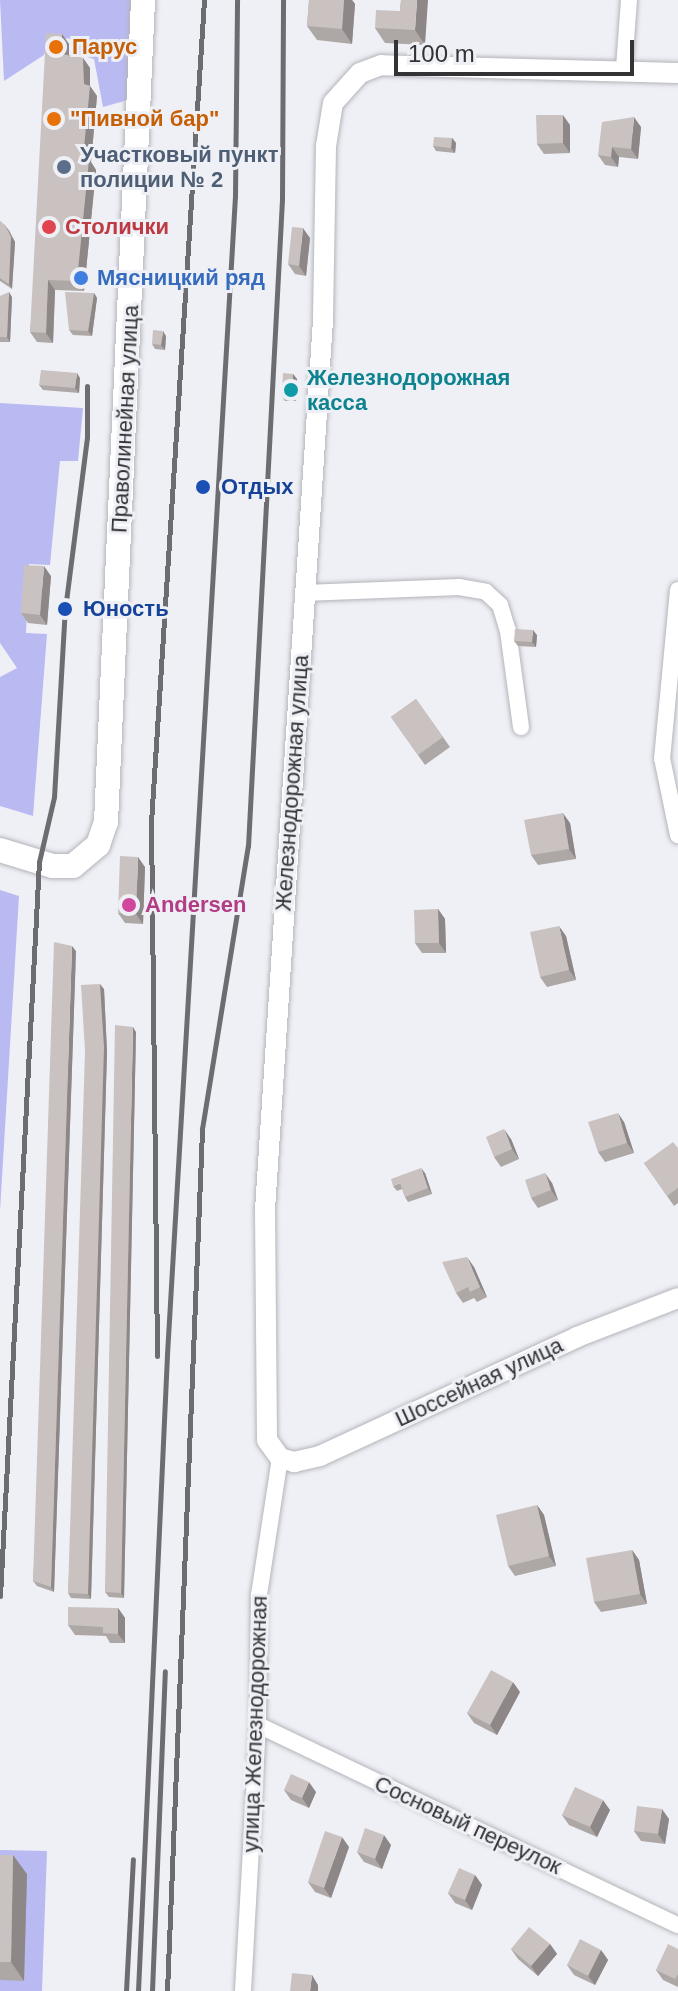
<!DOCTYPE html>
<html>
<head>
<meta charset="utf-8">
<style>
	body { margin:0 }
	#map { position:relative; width:678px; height:1991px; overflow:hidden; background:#eff0f6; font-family:Arial,sans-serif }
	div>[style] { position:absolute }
	.forest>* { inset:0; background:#babaf3 }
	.roads { filter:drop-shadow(0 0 2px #b4b4ba) drop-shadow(0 0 2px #b4b4ba) }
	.minor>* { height:16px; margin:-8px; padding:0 8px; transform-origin:8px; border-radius:8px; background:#fff }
	.tertiary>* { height:20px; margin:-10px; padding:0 10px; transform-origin:10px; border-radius:10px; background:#fff }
	.secondary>* { height:24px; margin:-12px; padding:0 12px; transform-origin:12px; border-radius:12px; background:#fff }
	.rail>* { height:5px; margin:-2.5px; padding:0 2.5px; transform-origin:2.5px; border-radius:2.5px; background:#6d6d71 }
	.wall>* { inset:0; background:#ada7a6 }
	.shaded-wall>* { inset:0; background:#8d8887 }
	.building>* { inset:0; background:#c9c2c1 }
	.dots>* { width:22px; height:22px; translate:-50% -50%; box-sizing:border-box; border:4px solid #eff0f6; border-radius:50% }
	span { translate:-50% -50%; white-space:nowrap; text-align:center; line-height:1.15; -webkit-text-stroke:6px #eff0f6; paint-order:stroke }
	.food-label { font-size:22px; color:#c56008; font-weight:700 }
	.left { translate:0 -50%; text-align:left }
	.service-label { font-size:22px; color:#4e5e75; font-weight:700 }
	.health-label { font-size:22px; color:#be3a42; font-weight:700 }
	.shop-label { font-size:22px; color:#366cbe; font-weight:700 }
	.culture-label { font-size:22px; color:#0d838f; font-weight:700 }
	.street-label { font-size:22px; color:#333335 }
	.transit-label { font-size:22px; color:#164399; font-weight:700 }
	.hotel-label { font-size:22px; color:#b23c85; font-weight:700 }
	.scale { position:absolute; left:394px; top:40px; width:240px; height:36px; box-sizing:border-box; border:4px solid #333335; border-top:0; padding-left:10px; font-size:24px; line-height:28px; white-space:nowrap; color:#333335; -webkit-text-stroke:6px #eff0f6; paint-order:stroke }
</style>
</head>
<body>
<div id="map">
	<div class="forest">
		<div style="clip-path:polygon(0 0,139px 0,135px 98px,103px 107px,94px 59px,76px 54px,73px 39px,50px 37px,44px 55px,4px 81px)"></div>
		<div style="clip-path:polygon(0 403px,83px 408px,78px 461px,60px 461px,50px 565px,29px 564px,26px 633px,47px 634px,33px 816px,0 806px,0 677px,17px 668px,0 643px)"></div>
		<div style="clip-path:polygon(0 890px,19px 896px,0 1211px)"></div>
		<div style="clip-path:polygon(0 1850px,47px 1851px,42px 1991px,0 1991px)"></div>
	</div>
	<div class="roads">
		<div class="minor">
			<div style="left:624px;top:68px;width:68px;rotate:-85.8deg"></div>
			<div style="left:678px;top:590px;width:169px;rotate:95.4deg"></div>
			<div style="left:662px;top:758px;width:79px;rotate:78.3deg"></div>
			<div style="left:304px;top:593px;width:155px;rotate:-2.2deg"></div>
			<div style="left:459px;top:587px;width:27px;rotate:10deg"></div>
			<div style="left:486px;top:592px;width:19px;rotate:43deg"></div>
			<div style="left:500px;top:605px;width:27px;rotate:73deg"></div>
			<div style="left:508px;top:631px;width:97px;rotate:82.3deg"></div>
			<div style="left:258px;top:1725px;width:465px;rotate:25.5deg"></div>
			<div style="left:243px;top:1991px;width:266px;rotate:-86.8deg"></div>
			<div style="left:258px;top:1725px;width:130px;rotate:-89.6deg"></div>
			<div style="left:259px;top:1595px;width:139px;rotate:-81.3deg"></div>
		</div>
		<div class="tertiary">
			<div style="left:678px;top:73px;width:297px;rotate:-178.5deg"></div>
			<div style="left:381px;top:65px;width:22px;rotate:159deg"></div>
			<div style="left:360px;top:73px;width:40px;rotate:132deg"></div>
			<div style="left:333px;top:103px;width:44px;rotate:99.2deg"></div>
			<div style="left:326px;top:146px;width:174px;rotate:91deg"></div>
			<div style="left:323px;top:320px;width:891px;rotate:93.73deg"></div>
			<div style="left:265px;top:1209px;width:231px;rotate:89.5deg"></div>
			<div style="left:267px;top:1440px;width:22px;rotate:54deg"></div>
			<div style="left:280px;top:1458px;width:15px;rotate:16deg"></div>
			<div style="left:294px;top:1462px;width:27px;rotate:-13deg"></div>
			<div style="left:320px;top:1456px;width:283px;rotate:-24.8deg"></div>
			<div style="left:577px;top:1337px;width:108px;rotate:-21.1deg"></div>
		</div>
		<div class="secondary">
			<div style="left:0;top:850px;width:55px;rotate:16.8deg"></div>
			<div style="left:53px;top:866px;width:20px"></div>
			<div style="left:73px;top:866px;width:33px;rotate:-40deg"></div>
			<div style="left:98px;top:845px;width:24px;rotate:-71deg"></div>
			<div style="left:106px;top:822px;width:823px;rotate:-87.42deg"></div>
		</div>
	</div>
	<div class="rail">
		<div style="left:157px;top:1356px;width:534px;rotate:-90.64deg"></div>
		<div style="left:151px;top:822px;width:824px;rotate:-86.31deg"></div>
		<div style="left:0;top:1596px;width:735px;rotate:-86.96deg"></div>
		<div style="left:39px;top:862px;width:67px;rotate:-77deg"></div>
		<div style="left:54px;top:797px;width:188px;rotate:-86.7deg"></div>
		<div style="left:65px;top:609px;width:173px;rotate:-82.7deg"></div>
		<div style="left:87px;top:437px;width:51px;rotate:-90deg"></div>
		<div style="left:126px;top:1991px;width:132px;rotate:-87deg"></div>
		<div style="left:138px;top:1991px;width:638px;rotate:-87.39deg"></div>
		<div style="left:167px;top:1354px;width:1160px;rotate:-86.64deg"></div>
		<div style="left:235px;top:196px;width:196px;rotate:-89.4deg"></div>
		<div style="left:152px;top:1991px;width:320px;rotate:-87.7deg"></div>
		<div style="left:167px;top:1991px;width:863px;rotate:-87.67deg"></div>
		<div style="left:202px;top:1129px;width:287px;rotate:-80.8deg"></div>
		<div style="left:248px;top:846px;width:648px;rotate:-86.99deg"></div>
		<div style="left:282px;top:199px;width:199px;rotate:-89.7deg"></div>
	</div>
	<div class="wall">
		<div style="clip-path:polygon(309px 0,352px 0,355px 4px,352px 44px,317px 40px,307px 26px)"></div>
		<div style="clip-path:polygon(401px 0,425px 45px,385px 43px,375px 28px,400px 11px)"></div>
		<div style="clip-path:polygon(62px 34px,69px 44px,69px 55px,83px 58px,90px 68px,90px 86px,97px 96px,91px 162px,96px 170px,84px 291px,55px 290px,53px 343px,37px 342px,30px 332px)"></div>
		<div style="clip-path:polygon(570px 125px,570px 153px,544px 154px,537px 144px)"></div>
		<div style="clip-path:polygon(641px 127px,638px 159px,619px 157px,618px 167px,605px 165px,598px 155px)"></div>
		<div style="clip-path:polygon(452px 138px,456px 143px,455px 153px,436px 151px,433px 146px)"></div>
		<div style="clip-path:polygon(0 221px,9px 230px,15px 242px,12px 289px,0 281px)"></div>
		<div style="clip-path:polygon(310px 238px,306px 276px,295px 274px,288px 264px)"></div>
		<div style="clip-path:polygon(94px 293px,97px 298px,92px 336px,73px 335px,69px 330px)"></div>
		<div style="clip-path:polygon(0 296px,12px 297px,10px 342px,0 342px)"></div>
		<div style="clip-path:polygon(166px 336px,165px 350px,155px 349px,152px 344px)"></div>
		<div style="clip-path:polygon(293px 374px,297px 379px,296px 401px,285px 401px,282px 396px)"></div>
		<div style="clip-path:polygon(80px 378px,79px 393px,43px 390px,39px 385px)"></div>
		<div style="clip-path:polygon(51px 576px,47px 625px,28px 623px,21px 613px)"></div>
		<div style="clip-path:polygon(537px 635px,536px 647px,518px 646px,514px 641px)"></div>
		<div style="clip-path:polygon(416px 699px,450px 747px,425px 765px,391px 717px)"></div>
		<div style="clip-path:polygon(570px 823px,576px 859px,538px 865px,531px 855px)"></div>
		<div style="clip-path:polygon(145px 867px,143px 924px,125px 923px,118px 913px)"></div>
		<div style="clip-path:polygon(438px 909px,445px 919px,446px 953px,422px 953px,415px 943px)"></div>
		<div style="clip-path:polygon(566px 936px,576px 980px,547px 987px,540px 977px)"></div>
		<div style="clip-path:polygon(76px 951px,54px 1592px,37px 1586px,33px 1581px)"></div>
		<div style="clip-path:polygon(104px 989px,107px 1052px,91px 1599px,71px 1598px,68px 1593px)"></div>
		<div style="clip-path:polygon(136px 1032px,124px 1598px,109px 1597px,105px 1592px)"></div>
		<div style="clip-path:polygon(624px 1122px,634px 1153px,605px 1162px,598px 1152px)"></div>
		<div style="clip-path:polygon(511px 1139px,519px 1159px,501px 1167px,494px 1157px)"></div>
		<div style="clip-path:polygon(678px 1148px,678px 1203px,674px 1206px,644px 1163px)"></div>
		<div style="clip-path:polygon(425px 1173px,432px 1194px,408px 1202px,405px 1197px,402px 1189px,397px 1191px,393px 1186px)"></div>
		<div style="clip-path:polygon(552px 1183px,558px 1200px,538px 1208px,531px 1198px)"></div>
		<div style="clip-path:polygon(474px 1267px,487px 1297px,477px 1302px,474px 1298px,463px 1303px,456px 1293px)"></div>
		<div style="clip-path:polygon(537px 1505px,544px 1515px,556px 1566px,515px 1576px,508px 1566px)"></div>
		<div style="clip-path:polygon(632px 1550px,639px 1560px,647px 1604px,601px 1612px,594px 1602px)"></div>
		<div style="clip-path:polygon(118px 1608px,125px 1618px,125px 1643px,110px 1643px,106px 1636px,75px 1635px,68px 1625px)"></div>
		<div style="clip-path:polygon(520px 1692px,497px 1735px,474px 1723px,467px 1713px)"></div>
		<div style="clip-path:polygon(284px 1790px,316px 1792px,309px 1808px,291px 1800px)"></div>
		<div style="clip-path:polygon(610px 1810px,597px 1837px,569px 1825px,562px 1815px)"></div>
		<div style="clip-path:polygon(669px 1819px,665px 1844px,641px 1841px,634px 1831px)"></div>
		<div style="clip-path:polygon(391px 1845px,382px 1869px,364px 1862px,357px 1852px)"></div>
		<div style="clip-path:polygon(349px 1847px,331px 1898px,315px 1892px,308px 1882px)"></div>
		<div style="clip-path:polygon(0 1855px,27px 1874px,24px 1981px,0 1980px)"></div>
		<div style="clip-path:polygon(475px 1875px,482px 1885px,472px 1910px,455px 1903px,448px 1893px)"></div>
		<div style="clip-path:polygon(550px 1944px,557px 1954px,538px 1976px,518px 1959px,511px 1949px)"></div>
		<div style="clip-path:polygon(678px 1949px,678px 1987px,663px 1980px,656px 1970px)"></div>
		<div style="clip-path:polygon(601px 1950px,608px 1960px,595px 1985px,574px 1975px,567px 1965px)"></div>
	</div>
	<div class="shaded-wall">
		<div style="clip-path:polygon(344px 0,352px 0,355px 4px,352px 44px,342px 29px)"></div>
		<div style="clip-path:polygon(417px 0,428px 0,425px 45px,415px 30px)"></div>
		<div style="clip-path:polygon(62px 34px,69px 44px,69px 64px,62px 54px)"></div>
		<div style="clip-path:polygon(83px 58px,90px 68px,90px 86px,97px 96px,91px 162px,96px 170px,84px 291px,77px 281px,83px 158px)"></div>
		<div style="clip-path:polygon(563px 115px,570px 125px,570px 153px,563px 143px)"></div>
		<div style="clip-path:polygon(634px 117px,641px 127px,638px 159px,631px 149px)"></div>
		<div style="clip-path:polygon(452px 138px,456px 143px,455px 153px,451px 148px)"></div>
		<div style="clip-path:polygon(612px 147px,619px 157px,618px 167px,611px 157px)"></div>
		<div style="clip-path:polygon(5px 225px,15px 242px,12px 289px,9px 284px)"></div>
		<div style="clip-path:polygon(303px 228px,310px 238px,306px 276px,299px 266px)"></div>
		<div style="clip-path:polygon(48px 280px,55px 290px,53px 343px,46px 333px)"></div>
		<div style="clip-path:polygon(9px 292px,12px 297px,10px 342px,7px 337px)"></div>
		<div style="clip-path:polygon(94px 293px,97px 298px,92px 336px,88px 331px)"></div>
		<div style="clip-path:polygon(163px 331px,166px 336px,165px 350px,161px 345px)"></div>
		<div style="clip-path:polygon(77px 373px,80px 378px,79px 393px,75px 388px)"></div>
		<div style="clip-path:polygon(293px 374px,297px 379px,296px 401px,292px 396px)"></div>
		<div style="clip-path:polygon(44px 566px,51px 576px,47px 625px,40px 615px)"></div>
		<div style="clip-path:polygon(533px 630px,537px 635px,536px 647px,532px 642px)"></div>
		<div style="clip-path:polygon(563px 813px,570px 823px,576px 859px,569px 849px)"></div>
		<div style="clip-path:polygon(138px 857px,145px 867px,143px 924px,136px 914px)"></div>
		<div style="clip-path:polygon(438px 909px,445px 919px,446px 953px,439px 943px)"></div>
		<div style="clip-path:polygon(559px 926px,566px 936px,576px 980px,569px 970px)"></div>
		<div style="clip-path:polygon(72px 946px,76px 951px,54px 1592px,51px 1587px)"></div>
		<div style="clip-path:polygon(100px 984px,104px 989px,107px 1052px,91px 1599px,88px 1594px)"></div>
		<div style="clip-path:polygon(133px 1027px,136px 1032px,124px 1598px,121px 1593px)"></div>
		<div style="clip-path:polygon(618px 1113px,624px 1122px,634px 1153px,627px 1143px)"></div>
		<div style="clip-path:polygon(504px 1129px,511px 1139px,519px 1159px,512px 1149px)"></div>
		<div style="clip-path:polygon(421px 1168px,425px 1173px,432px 1194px,428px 1188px)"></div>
		<div style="clip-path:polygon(545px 1173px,552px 1183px,558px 1200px,551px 1190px)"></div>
		<div style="clip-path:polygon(467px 1257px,474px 1267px,487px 1297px,480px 1287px)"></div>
		<div style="clip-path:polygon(537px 1505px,544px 1515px,556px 1566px,549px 1556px)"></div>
		<div style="clip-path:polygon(632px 1550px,639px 1560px,647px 1604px,640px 1594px)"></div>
		<div style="clip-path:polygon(118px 1608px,125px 1618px,125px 1643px,118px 1634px)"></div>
		<div style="clip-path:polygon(513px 1682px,520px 1692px,497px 1735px,490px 1725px)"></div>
		<div style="clip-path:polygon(309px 1782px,316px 1792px,309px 1808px,302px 1798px)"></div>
		<div style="clip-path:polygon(603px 1800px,610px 1810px,597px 1837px,590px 1827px)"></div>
		<div style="clip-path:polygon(662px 1809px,669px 1819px,665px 1844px,658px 1834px)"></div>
		<div style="clip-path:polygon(384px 1835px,391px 1845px,382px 1869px,375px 1859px)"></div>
		<div style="clip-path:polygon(342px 1837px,349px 1847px,331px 1898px,324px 1888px)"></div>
		<div style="clip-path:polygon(13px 1855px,27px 1874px,24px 1981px,11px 1962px)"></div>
		<div style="clip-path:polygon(475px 1875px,482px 1885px,472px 1910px,465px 1900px)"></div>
		<div style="clip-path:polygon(550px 1944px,557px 1954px,538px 1976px,531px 1966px)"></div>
		<div style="clip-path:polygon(601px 1950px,608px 1960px,595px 1985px,588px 1976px)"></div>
		<div style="clip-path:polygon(312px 1975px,318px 1985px,318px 1991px,310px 1991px)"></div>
	</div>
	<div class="building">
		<div style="clip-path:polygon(309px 0,344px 0,342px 29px,307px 26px)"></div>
		<div style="clip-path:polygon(401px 0,417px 0,415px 30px,375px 28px,376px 10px,400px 11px)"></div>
		<div style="clip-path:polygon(46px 33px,62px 34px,62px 54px,83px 58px,84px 84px,90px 86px,83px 158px,89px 160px,77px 281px,48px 280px,46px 333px,30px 332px)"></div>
		<div style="clip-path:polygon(536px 115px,563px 115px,563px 143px,537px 144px)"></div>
		<div style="clip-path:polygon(634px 117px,631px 149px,612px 147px,611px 157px,598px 155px,602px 122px)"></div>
		<div style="clip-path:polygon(434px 137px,452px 138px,451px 148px,433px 146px)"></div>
		<div style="clip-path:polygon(0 221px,5px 225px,11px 237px,9px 284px,0 278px)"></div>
		<div style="clip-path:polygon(292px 227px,303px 228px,299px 266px,288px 264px)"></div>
		<div style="clip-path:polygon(9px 292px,7px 337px,0 337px,0 296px)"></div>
		<div style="clip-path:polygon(65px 292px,94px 293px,88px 331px,69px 330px)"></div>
		<div style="clip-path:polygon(153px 330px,163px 331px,161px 345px,152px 344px)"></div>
		<div style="clip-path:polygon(41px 370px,77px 373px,75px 388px,39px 385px)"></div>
		<div style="clip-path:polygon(283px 373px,293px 374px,292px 396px,282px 396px)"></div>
		<div style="clip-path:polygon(24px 565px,44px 566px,40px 615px,21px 613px)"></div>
		<div style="clip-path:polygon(515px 629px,533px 630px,532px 642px,514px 641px)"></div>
		<div style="clip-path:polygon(416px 699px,443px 737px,418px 755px,391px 717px)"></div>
		<div style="clip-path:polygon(563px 813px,569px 849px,531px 855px,524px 820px)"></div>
		<div style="clip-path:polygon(120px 856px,138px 857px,136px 914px,118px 913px)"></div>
		<div style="clip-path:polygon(438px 909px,439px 943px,415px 943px,414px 910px)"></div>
		<div style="clip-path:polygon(559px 926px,569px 970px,540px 977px,530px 932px)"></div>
		<div style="clip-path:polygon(54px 942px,72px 946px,51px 1587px,33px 1581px)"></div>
		<div style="clip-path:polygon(100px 984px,104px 1047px,88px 1594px,68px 1593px,85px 1051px,81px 985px)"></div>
		<div style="clip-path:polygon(115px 1025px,133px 1027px,121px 1593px,105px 1592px)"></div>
		<div style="clip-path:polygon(618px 1113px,627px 1143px,598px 1152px,588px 1122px)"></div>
		<div style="clip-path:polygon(504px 1129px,512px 1149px,494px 1157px,486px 1137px)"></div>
		<div style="clip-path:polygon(673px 1142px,678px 1148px,678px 1188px,667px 1196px,644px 1163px)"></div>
		<div style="clip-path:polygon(421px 1168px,428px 1188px,405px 1197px,400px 1183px,393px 1186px,391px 1179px)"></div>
		<div style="clip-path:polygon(545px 1173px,551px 1190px,531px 1198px,525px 1180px)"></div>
		<div style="clip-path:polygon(467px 1257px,480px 1287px,470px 1292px,468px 1287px,456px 1293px,442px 1262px)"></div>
		<div style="clip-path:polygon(537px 1505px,549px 1556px,508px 1566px,496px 1515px)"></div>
		<div style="clip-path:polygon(632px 1550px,640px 1594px,594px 1602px,586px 1558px)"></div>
		<div style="clip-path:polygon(68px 1607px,118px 1608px,118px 1634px,103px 1633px,103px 1627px,68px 1625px)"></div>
		<div style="clip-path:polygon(491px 1670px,513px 1682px,490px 1725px,467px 1713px)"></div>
		<div style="clip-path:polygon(291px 1774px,309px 1782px,302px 1798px,284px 1790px)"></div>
		<div style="clip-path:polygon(575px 1787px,603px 1800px,590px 1827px,562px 1815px)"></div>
		<div style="clip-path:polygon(637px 1806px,662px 1809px,658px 1834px,634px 1831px)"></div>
		<div style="clip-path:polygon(365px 1828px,384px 1835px,375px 1859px,357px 1852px)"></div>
		<div style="clip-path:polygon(325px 1831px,342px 1837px,324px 1888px,308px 1882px)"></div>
		<div style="clip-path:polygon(0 1855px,13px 1855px,11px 1962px,0 1962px)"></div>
		<div style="clip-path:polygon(459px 1868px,475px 1875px,465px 1900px,448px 1893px)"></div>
		<div style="clip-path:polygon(529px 1927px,550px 1944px,531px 1966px,511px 1949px)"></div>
		<div style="clip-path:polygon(580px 1939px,601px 1950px,588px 1976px,567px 1965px)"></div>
		<div style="clip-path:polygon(668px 1944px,678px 1949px,678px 1974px,675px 1979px,656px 1970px)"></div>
		<div style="clip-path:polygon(292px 1973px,312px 1975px,310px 1991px,290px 1991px)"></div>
	</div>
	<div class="dots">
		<div style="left:56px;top:47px;background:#e8710a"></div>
		<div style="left:54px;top:119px;background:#e8710a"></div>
		<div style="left:64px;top:167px;background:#5c6f8a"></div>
		<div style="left:49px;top:227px;background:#e0444e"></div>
		<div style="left:81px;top:278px;background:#3f7fe0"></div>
		<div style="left:291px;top:390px;background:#0f9aa8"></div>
		<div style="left:203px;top:487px;background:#1a4fb4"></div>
		<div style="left:65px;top:609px;background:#1a4fb4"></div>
		<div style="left:129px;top:905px;background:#d1479c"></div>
	</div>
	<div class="food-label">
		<span class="left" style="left:72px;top:47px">Парус</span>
		<span class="left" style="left:70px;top:119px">"Пивной бар"</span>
	</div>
	<div class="service-label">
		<span class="left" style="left:80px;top:167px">Участковый пункт<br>полиции № 2</span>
	</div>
	<div class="health-label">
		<span class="left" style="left:65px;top:227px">Столички</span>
	</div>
	<div class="shop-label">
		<span class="left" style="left:97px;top:278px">Мясницкий ряд</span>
	</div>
	<div class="culture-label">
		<span class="left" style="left:307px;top:390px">Железнодорожная<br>касса</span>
	</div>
	<div class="street-label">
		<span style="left:125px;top:419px;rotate:-87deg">Праволинейная улица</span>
		<span style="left:292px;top:783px;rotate:-86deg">Железнодорожная улица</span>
		<span style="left:479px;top:1382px;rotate:-25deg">Шоссейная улица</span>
		<span style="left:255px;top:1724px;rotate:-88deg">улица Железнодорожная</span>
		<span style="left:468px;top:1825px;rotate:25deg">Сосновый переулок</span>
	</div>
	<div class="transit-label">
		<span class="left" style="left:221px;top:487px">Отдых</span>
		<span class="left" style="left:83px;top:609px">Юность</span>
	</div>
	<div class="hotel-label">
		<span class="left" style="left:145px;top:905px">Andersen</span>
	</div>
	<div class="scale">100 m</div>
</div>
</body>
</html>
